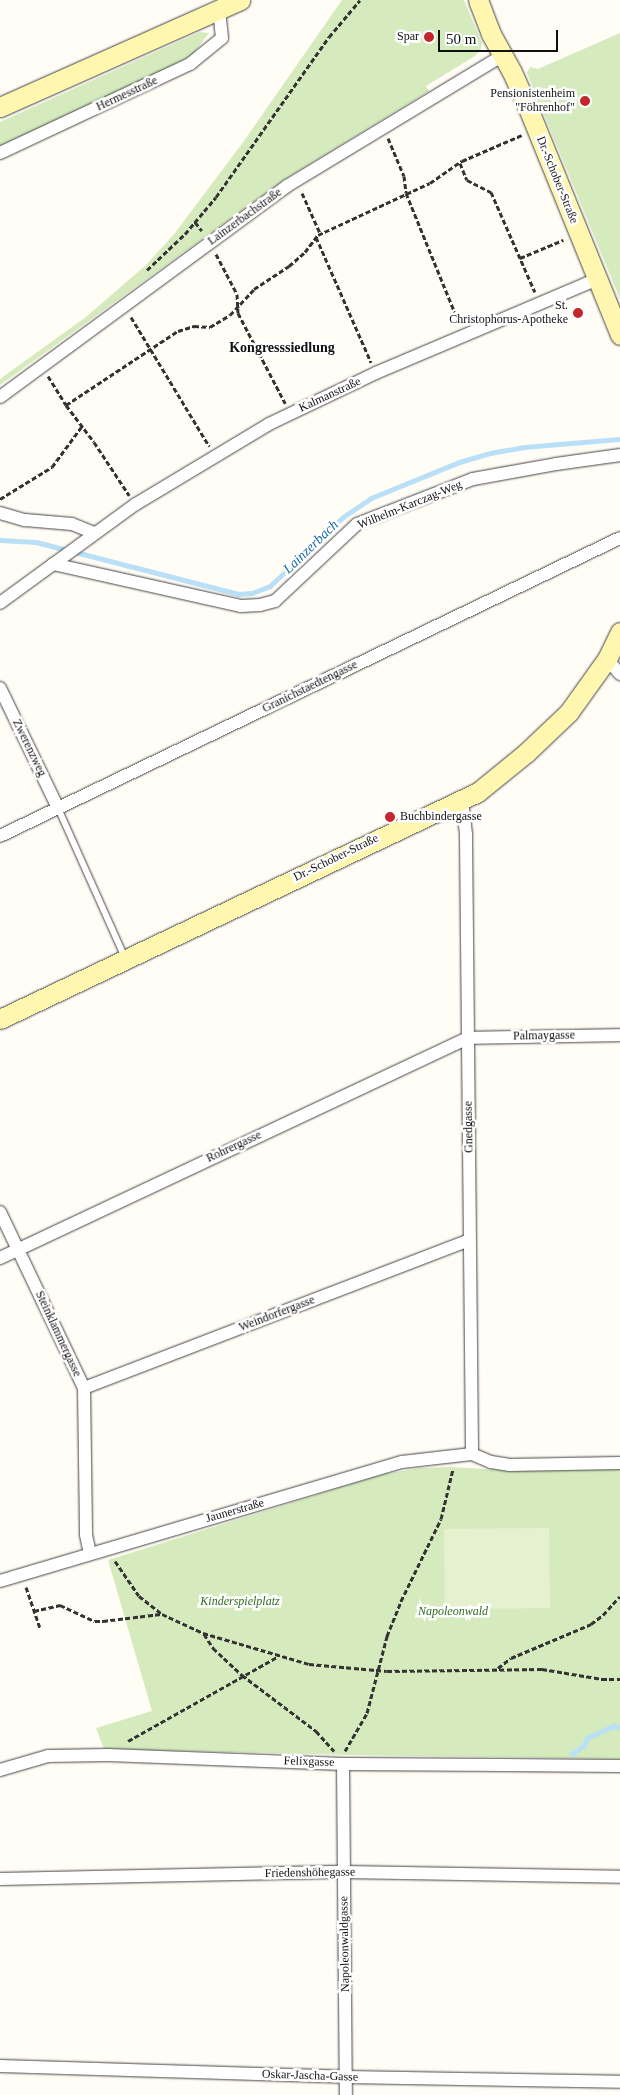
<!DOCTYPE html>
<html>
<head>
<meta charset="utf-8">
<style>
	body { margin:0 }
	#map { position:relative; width:620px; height:2095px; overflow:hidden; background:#fffdf5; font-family:"Times New Roman",serif }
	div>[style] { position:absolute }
	.green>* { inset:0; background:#d5ebbd }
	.pitch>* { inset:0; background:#e6f2cf }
	.stream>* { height:5px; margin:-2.5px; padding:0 2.5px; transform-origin:2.5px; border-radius:2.5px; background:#b9e0f7 }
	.path>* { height:3px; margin-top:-1.5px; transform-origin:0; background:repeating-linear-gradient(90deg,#333 0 5px,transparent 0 7.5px) }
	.roads { filter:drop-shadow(0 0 1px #444) drop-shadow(0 0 1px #444) }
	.lane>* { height:6px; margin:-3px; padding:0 3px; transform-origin:3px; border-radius:3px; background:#fff }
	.street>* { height:12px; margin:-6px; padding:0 6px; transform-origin:6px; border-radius:6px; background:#fff }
	.secondary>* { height:19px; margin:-9.5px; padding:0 9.5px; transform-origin:9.5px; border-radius:9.5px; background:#fff6b0 }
	.dots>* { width:14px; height:14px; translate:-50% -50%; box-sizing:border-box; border:2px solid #fff; border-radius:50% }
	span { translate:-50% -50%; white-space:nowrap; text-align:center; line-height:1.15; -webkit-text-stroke:5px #fff; paint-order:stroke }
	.poi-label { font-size:12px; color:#111 }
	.right { translate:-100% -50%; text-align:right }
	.left { translate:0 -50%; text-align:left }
	.street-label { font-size:12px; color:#111 }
	.park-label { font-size:12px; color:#2f6b1f; font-style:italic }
	.neighbourhood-label { font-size:14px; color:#111; font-weight:700 }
	.water-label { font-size:14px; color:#1768a6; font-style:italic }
	.scale { position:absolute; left:438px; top:30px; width:120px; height:22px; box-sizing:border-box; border:2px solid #111; border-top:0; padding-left:6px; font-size:15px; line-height:18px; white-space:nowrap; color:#111; -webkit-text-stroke:4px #fff; paint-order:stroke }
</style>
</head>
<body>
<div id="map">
	<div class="green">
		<div style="clip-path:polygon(342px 0,464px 0,482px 43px,481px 49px,475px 56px,426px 86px,429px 91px,285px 179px,0 385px,0 379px,86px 317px,146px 265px,175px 233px,244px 141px)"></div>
		<div style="clip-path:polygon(200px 32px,209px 33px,193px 54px,177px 64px,0 147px,0 122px)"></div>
		<div style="clip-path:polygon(620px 33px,620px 299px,527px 73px,530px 67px,538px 69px)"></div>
		<div style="clip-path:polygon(450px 1467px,502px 1470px,620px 1469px,620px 1759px,353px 1755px,104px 1749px,96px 1728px,152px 1711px,108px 1560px,380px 1475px,419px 1468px)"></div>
	</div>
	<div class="pitch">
		<div style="clip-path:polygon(549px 1528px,550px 1608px,445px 1609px,444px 1529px)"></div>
	</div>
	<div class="stream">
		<div style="left:0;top:540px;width:36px;rotate:3deg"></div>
		<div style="left:36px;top:542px;width:210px;rotate:14.4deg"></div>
		<div style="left:239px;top:594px;width:13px;rotate:-4deg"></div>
		<div style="left:252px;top:593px;width:19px;rotate:-21deg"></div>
		<div style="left:270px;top:586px;width:100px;rotate:-43.4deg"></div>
		<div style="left:343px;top:517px;width:34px;rotate:-34deg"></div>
		<div style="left:371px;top:498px;width:95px;rotate:-22.2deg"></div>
		<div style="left:459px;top:462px;width:32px;rotate:-16deg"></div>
		<div style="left:490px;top:453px;width:35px;rotate:-10deg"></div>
		<div style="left:524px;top:447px;width:96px;rotate:-4.8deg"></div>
		<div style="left:572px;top:1754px;width:15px;rotate:-37deg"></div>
		<div style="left:584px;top:1745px;width:8px;rotate:-67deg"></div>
		<div style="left:587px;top:1738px;width:29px;rotate:-25deg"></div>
		<div style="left:613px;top:1726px;width:7px;rotate:16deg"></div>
	</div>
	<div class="path">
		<div style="left:388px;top:138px;width:41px;rotate:67.2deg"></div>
		<div style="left:404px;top:176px;width:17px;rotate:83deg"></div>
		<div style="left:406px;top:193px;width:140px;rotate:67.8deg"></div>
		<div style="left:460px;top:163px;width:18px;rotate:68deg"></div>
		<div style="left:467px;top:180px;width:27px;rotate:27deg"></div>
		<div style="left:491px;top:192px;width:109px;rotate:66.3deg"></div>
		<div style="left:302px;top:193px;width:44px;rotate:65.8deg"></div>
		<div style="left:195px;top:222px;width:11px;rotate:52deg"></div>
		<div style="left:316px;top:237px;width:137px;rotate:66.3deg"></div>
		<div style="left:216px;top:254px;width:45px;rotate:62.3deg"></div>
		<div style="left:237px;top:294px;width:19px;rotate:87deg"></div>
		<div style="left:238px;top:313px;width:102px;rotate:62.4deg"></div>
		<div style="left:520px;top:258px;width:47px;rotate:-22.7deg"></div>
		<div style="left:147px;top:270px;width:52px;rotate:-43.5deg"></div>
		<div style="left:185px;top:234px;width:48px;rotate:-50deg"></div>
		<div style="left:216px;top:197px;width:196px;rotate:-54.8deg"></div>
		<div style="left:329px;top:37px;width:48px;rotate:-50deg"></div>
		<div style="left:131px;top:317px;width:151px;rotate:58.8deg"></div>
		<div style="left:48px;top:376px;width:34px;rotate:58deg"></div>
		<div style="left:66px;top:405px;width:134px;rotate:-33.5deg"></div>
		<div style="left:178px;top:331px;width:17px;rotate:-17deg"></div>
		<div style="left:194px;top:326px;width:16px;rotate:4deg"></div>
		<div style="left:210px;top:327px;width:23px;rotate:-31deg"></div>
		<div style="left:230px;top:315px;width:35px;rotate:-47deg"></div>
		<div style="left:254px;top:289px;width:42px;rotate:-33.3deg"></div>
		<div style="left:289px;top:266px;width:21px;rotate:-41deg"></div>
		<div style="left:305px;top:252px;width:21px;rotate:-53deg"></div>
		<div style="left:318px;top:235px;width:123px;rotate:-24.9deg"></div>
		<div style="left:430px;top:183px;width:39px;rotate:-35deg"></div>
		<div style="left:462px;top:161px;width:65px;rotate:-23.4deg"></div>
		<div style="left:66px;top:405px;width:46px;rotate:52.9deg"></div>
		<div style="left:94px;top:442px;width:64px;rotate:56.6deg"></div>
		<div style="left:0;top:499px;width:61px;rotate:-31.6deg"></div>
		<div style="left:52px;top:467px;width:51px;rotate:-53.8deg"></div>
		<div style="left:115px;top:1561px;width:42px;rotate:55.6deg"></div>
		<div style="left:139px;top:1596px;width:29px;rotate:38deg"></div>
		<div style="left:162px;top:1614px;width:45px;rotate:24.9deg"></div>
		<div style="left:203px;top:1633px;width:110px;rotate:16.3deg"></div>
		<div style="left:309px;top:1664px;width:78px;rotate:5.1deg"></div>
		<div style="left:387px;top:1671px;width:155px;rotate:-0.7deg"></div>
		<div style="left:542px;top:1669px;width:61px;rotate:9.5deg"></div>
		<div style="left:602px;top:1679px;width:18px"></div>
		<div style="left:26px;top:1587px;width:43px;rotate:71.1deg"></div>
		<div style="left:34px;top:1611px;width:27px;rotate:-13deg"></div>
		<div style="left:60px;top:1605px;width:38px;rotate:25deg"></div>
		<div style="left:95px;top:1621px;width:8px"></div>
		<div style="left:103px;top:1621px;width:58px;rotate:-6.9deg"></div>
		<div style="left:204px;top:1634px;width:17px;rotate:57deg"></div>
		<div style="left:213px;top:1648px;width:40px;rotate:43deg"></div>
		<div style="left:242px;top:1675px;width:93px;rotate:37.1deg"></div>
		<div style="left:316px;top:1731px;width:27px;rotate:48deg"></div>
		<div style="left:498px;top:1668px;width:16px;rotate:-38deg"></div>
		<div style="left:511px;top:1658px;width:87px;rotate:-23deg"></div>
		<div style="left:591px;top:1624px;width:15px;rotate:-37deg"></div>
		<div style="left:603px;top:1615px;width:25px;rotate:-48deg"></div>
		<div style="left:128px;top:1741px;width:171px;rotate:-29.4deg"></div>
		<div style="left:345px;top:1751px;width:44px;rotate:-59.9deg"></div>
		<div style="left:367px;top:1713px;width:80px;rotate:-75.4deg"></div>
		<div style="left:387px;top:1636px;width:38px;rotate:-68deg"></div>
		<div style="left:401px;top:1601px;width:91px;rotate:-64deg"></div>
		<div style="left:441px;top:1519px;width:51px;rotate:-76.5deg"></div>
	</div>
	<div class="roads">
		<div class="lane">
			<div style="left:58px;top:808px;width:164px;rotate:65.9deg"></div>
		</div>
		<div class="street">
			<div style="left:0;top:153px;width:210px;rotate:-25.1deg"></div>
			<div style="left:190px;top:64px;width:41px;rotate:-39.1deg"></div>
			<div style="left:222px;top:38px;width:29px;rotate:-96deg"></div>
			<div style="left:0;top:397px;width:356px;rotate:-36.3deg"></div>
			<div style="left:287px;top:186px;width:253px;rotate:-31.2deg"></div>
			<div style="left:0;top:513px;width:26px;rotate:16deg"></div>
			<div style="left:25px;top:520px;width:47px;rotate:4.9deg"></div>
			<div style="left:72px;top:524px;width:24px;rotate:22deg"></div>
			<div style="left:53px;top:564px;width:193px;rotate:12.6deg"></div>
			<div style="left:241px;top:606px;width:19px;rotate:-3deg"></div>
			<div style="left:260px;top:605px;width:16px;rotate:-15deg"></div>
			<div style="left:275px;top:601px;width:112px;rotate:-43.2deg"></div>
			<div style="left:357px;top:524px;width:124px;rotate:-21.2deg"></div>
			<div style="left:473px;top:479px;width:84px;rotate:-10.2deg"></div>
			<div style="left:556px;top:464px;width:65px;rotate:-8deg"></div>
			<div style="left:0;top:603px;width:168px;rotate:-36.1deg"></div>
			<div style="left:136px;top:504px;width:155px;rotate:-31deg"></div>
			<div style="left:269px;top:424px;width:119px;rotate:-25.5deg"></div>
			<div style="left:376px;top:373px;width:240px;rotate:-23deg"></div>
			<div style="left:607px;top:659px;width:20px;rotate:49deg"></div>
			<div style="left:0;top:688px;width:133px;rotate:64.2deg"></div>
			<div style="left:462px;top:801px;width:35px;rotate:83deg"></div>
			<div style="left:466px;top:836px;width:618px;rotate:89.44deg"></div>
			<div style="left:0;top:836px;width:688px;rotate:-25.67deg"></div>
			<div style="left:0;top:1212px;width:195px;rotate:64.5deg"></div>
			<div style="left:84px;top:1388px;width:147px;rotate:89.2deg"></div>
			<div style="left:86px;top:1535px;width:19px;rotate:78deg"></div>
			<div style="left:0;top:1258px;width:517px;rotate:-25.18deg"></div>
			<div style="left:468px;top:1038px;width:152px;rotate:-1.1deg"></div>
			<div style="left:84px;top:1388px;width:413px;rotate:-21deg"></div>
			<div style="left:0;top:1581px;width:419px;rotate:-16.5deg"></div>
			<div style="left:402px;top:1462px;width:70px;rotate:-6.5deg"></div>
			<div style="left:472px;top:1454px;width:21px;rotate:23deg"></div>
			<div style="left:491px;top:1462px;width:19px;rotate:9deg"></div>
			<div style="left:510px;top:1465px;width:110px;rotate:-1deg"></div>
			<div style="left:343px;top:1764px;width:331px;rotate:89.5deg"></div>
			<div style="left:0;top:1770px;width:50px;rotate:-16.3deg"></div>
			<div style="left:48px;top:1756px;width:60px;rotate:-1deg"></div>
			<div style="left:108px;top:1755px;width:235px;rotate:2.2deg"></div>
			<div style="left:343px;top:1764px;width:277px;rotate:0.4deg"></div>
			<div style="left:0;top:1879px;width:344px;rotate:-1.2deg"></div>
			<div style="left:344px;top:1872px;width:276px;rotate:1deg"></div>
			<div style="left:0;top:2066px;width:346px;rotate:1.8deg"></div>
			<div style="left:346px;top:2077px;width:274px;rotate:1deg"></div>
		</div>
		<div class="secondary">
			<div style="left:478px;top:0;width:36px;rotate:69deg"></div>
			<div style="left:491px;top:34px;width:43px;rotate:61.1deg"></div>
			<div style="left:512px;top:72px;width:39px;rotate:66deg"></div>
			<div style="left:528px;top:108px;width:245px;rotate:67.9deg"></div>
			<div style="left:0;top:107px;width:263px;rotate:-24deg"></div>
			<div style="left:0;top:1019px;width:529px;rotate:-25.4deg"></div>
			<div style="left:478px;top:792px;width:62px;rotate:-39.1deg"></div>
			<div style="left:526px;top:753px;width:59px;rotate:-43.6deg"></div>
			<div style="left:569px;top:712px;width:65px;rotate:-54.4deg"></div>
			<div style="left:607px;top:659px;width:30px;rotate:-64deg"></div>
		</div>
	</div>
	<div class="dots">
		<div style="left:429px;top:37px;background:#c4262e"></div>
		<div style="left:585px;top:101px;background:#c4262e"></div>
		<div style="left:578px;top:313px;background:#c4262e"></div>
		<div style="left:390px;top:817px;background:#c4262e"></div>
	</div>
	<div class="poi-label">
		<span class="right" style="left:419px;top:37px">Spar</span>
		<span class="right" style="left:575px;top:101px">Pensionistenheim<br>"Föhrenhof"</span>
		<span class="right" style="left:568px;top:313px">St.<br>Christophorus-Apotheke</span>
		<span class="left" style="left:400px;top:817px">Buchbindergasse</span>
	</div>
	<div class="street-label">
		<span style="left:127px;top:94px;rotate:-25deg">Hermesstraße</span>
		<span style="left:557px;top:180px;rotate:68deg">Dr.-Schober-Straße</span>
		<span style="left:245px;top:217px;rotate:-36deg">Lainzerbachstraße</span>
		<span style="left:330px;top:395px;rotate:-25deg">Kalmanstraße</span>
		<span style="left:410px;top:505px;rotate:-22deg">Wilhelm-Karczag-Weg</span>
		<span style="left:310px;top:687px;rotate:-26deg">Granichstaedtengasse</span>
		<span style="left:29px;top:748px;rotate:64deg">Zwerenzweg</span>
		<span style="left:336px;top:858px;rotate:-26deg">Dr.-Schober-Straße</span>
		<span style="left:544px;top:1036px;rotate:-1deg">Palmaygasse</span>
		<span style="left:469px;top:1127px;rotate:-91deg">Gnedgasse</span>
		<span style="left:234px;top:1147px;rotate:-25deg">Rohrergasse</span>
		<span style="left:277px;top:1314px;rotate:-21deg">Weindorfergasse</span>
		<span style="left:58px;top:1334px;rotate:65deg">Steinklammergasse</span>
		<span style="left:235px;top:1511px;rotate:-16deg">Jaunerstraße</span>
		<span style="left:309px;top:1762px;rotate:2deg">Felixgasse</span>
		<span style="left:310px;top:1873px;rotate:-1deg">Friedenshöhegasse</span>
		<span style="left:345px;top:1944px;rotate:-91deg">Napoleonwaldgasse</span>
		<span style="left:310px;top:2076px;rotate:2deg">Oskar-Jascha-Gasse</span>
	</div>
	<div class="park-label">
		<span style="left:240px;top:1602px">Kinderspielplatz</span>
		<span style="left:453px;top:1612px">Napoleonwald</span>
	</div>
	<div class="neighbourhood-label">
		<span style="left:282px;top:348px">Kongresssiedlung</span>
	</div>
	<div class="water-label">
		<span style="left:311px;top:547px;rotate:-44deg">Lainzerbach</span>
	</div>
	<div class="scale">50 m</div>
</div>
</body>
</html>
